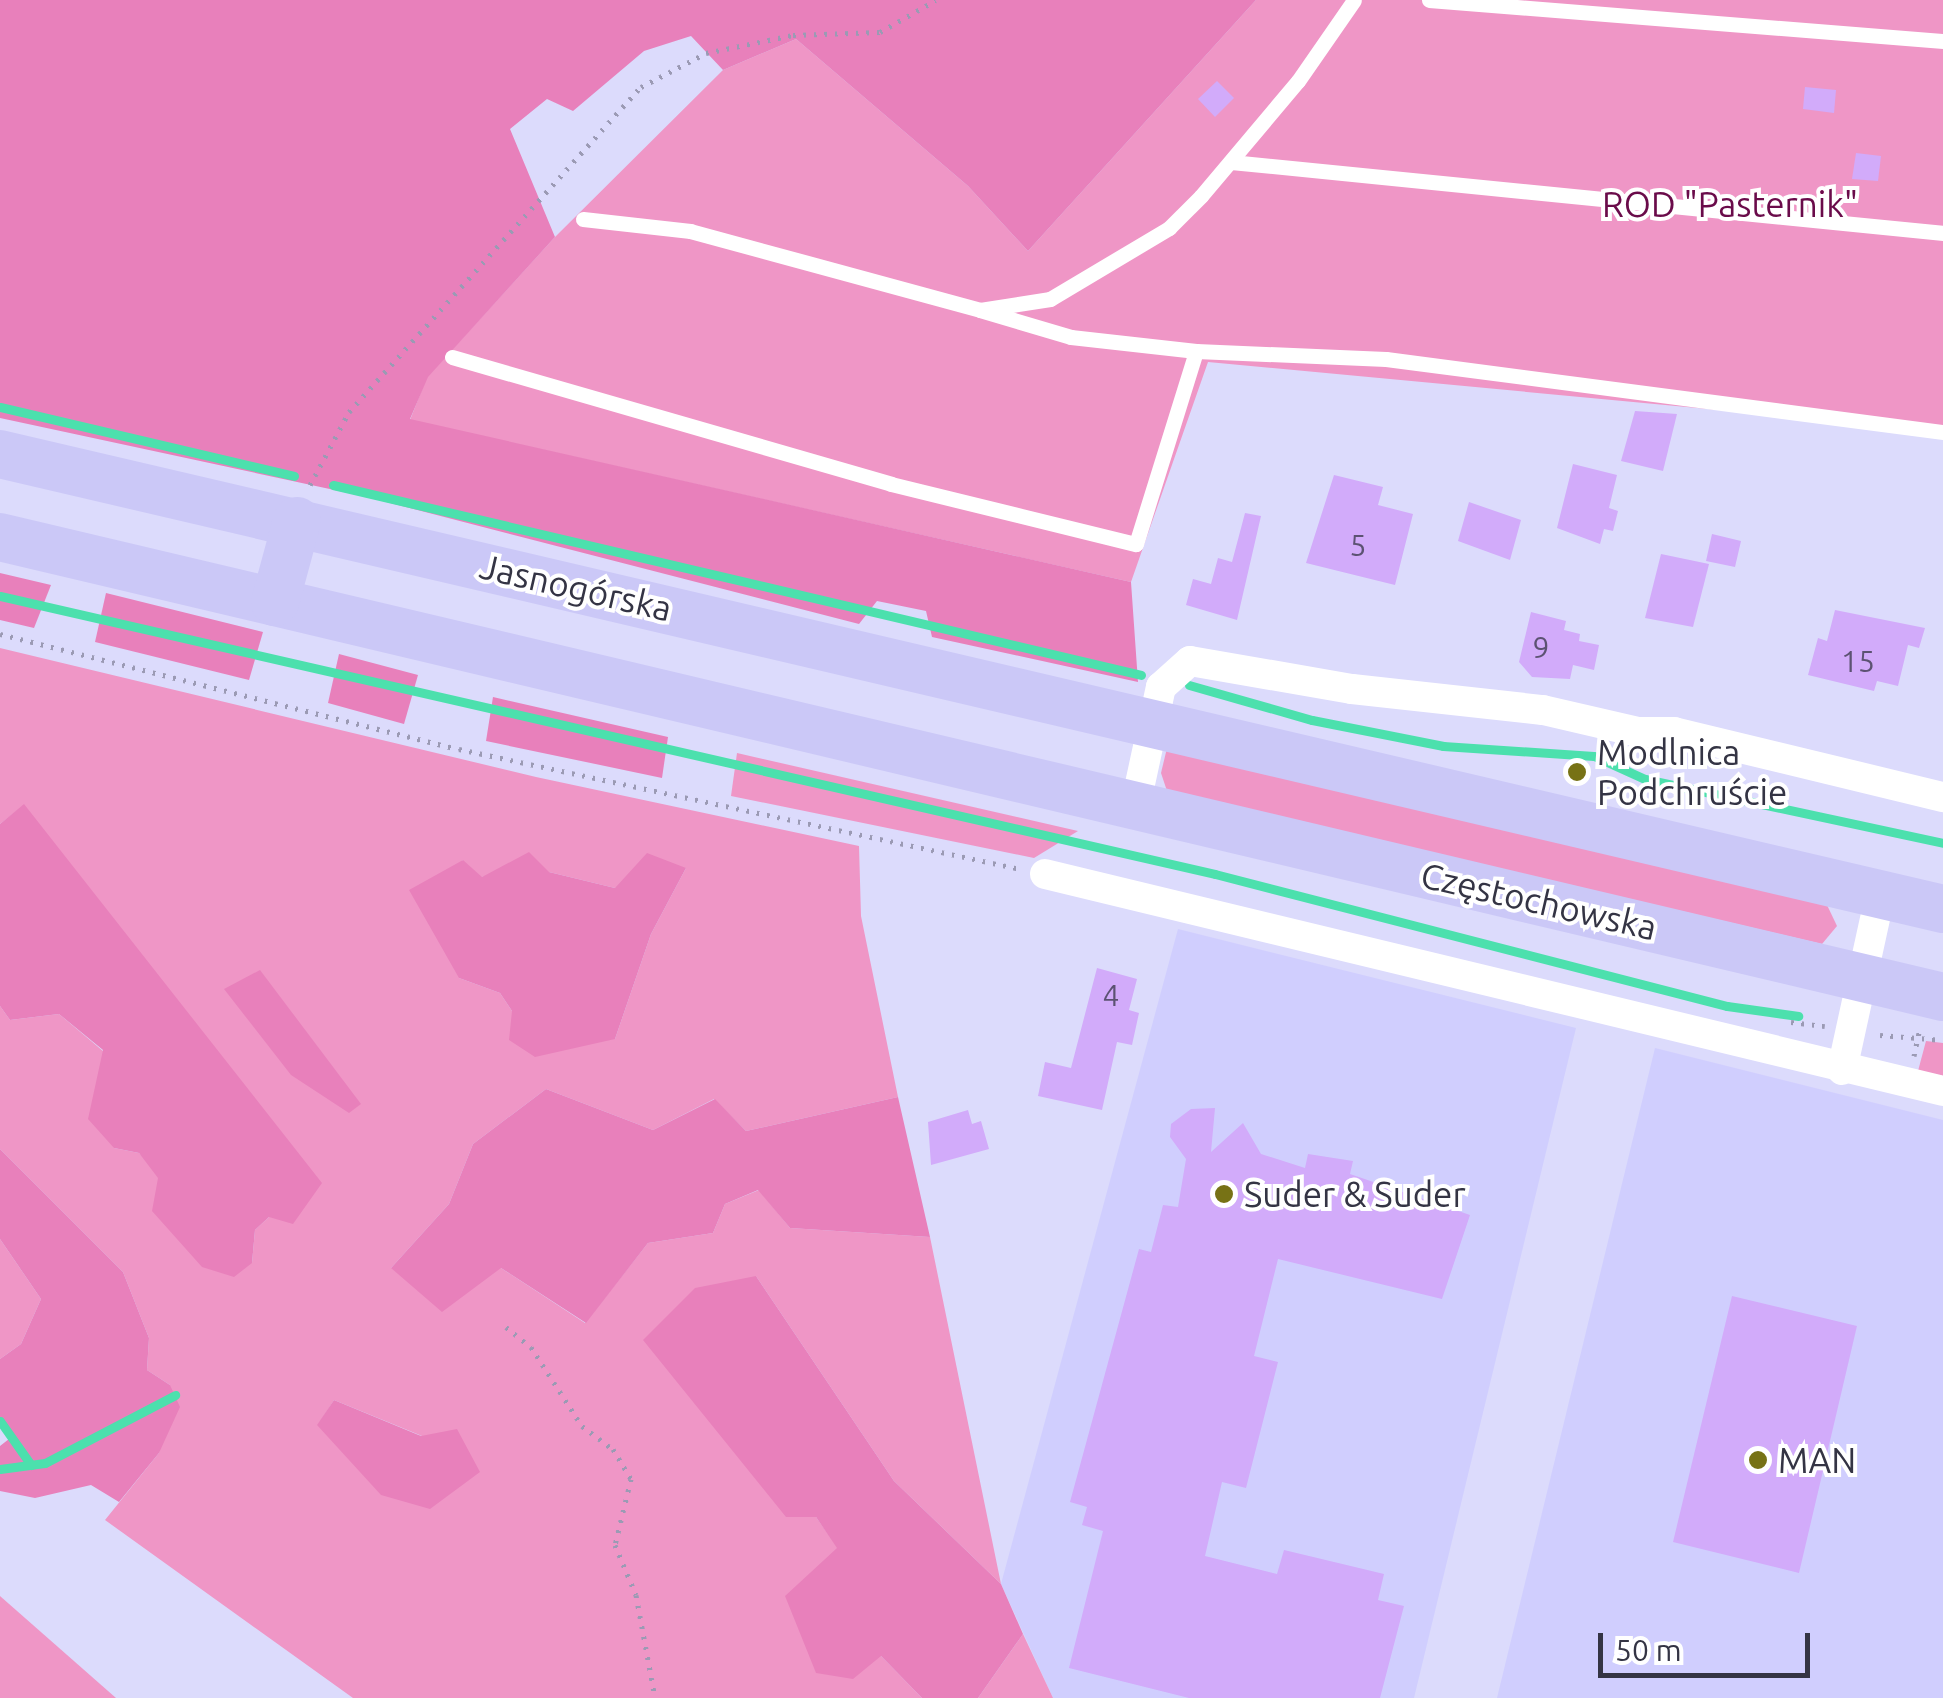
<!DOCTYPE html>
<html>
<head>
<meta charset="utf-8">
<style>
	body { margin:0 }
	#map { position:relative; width:1943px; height:1698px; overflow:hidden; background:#dcdbfc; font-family:Ubuntu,sans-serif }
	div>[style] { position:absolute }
	.built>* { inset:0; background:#d0cefe }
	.green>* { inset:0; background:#ef96c6 }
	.forest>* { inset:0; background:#e880bb }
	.stream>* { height:9px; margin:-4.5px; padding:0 4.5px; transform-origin:4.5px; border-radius:4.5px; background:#4ce0ad }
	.building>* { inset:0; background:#d2abfa }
	.path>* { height:5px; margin-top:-2.5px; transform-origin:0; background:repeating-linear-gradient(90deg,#9b9ab4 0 2.5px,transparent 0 10.5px) }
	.service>* { height:15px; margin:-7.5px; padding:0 7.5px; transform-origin:7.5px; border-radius:7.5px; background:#fff }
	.minor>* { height:30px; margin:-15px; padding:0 15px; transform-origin:15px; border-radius:15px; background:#fff }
	.primary>* { height:48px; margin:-24px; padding:0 24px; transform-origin:24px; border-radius:24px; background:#cbc8f7 }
	.dots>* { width:28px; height:28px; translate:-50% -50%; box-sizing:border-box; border:5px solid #fff; border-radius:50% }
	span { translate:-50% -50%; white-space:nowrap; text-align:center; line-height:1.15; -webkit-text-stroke:8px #fff; paint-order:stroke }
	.number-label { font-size:30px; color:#5c5272 }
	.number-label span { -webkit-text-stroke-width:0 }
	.park-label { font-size:35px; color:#6a0b4a }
	.street-label { font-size:35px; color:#343444 }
	.poi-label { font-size:35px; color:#343444 }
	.left { translate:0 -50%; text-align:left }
	.scale { position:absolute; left:1598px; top:1633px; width:212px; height:45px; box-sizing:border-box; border:5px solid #343444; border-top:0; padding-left:12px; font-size:30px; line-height:35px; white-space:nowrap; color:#343444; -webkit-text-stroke:8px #fff; paint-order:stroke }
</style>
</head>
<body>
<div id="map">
	<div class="built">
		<div style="clip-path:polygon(1178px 929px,1576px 1028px,1414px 1698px,1053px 1698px,1001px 1584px)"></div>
		<div style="clip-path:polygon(1655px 1048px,1943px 1120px,1943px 1698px,1497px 1698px)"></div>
	</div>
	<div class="green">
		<div style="clip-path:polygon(1256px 0,1943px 0,1943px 431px,1208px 362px,1131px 582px,410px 420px,427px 377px,555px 237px,723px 70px,796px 39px,968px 186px,1028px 251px)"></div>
		<div style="clip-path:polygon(evenodd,0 648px,536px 777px,859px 846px,861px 916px,898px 1097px,746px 1131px,714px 1099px,653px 1130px,546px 1089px,473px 1144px,449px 1204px,391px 1268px,501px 1268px,585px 1323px,648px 1243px,713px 1233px,725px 1204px,759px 1190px,790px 1228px,930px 1237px,1001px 1584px,894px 1481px,756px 1276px,816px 1517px,838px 1548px,881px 1656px,922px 1698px,353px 1698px,105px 1520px,159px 1453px,170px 1385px,147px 1370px,149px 1338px,123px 1272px,0 1149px,0 1006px,10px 1020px,59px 1014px,103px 1051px,114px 1148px,139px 1153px,252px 1263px,255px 1230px,269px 1217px,24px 805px,0 824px,0 648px,462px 860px,481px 877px,549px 872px,615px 888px,686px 868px,651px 934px,615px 1039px,512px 1011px,500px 993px,459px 978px,462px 860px,0 648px,334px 1400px,422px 1436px,318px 1425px,334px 1400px)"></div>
		<div style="clip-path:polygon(1167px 748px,1827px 905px,1837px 926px,1822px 944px,1167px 791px,1161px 773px)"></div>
		<div style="clip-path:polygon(737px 753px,1078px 831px,1034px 858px,731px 796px)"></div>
		<div style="clip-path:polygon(1926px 1041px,1943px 1043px,1943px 1076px,1918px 1071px)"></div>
		<div style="clip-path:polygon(0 1239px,41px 1299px,21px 1344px,0 1359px)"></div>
		<div style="clip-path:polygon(0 1596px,116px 1698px,0 1698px)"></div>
		<div style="clip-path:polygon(1023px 1634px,1053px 1698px,978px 1698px)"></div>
	</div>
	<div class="forest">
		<div style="clip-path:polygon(0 0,1256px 0,1028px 251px,968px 186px,796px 39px,723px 70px,691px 36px,644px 51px,573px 111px,547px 99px,510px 129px,555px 237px,428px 377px,410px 419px,1131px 582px,1138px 682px,932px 637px,926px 611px,877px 601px,859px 624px,367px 497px,0 418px)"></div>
		<div style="clip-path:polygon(0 573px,51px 585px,34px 628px,0 620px)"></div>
		<div style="clip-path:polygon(106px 593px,263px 632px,249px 680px,95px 642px)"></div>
		<div style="clip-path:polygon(339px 654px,418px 675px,404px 724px,328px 703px)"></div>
		<div style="clip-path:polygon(493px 697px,668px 737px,662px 778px,486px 741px)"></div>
		<div style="clip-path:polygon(24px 804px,322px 1183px,293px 1224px,269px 1217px,255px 1230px,252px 1263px,234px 1277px,202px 1267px,152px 1211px,158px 1178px,139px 1153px,114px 1148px,88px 1119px,103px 1050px,59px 1014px,10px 1020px,0 1006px,0 824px)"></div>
		<div style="clip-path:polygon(529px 852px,549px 872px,615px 888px,647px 853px,686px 868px,651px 934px,615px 1039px,535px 1057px,509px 1040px,512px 1011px,500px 993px,459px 978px,409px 890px,463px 860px,482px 877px)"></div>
		<div style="clip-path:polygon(260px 970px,361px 1104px,349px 1113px,291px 1075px,224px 989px)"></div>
		<div style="clip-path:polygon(546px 1089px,653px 1130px,715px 1099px,746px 1131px,898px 1097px,930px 1237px,790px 1228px,758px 1190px,725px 1204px,713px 1233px,648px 1243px,586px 1323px,501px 1268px,442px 1312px,391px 1268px,449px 1204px,473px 1144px)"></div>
		<div style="clip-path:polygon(0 1149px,123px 1272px,149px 1338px,147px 1370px,170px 1385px,180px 1407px,159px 1453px,119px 1502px,91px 1485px,35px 1498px,0 1491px,0 1446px,9px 1439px,0 1427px,0 1359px,21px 1344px,41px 1299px,0 1239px)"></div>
		<div style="clip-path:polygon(756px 1276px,894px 1481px,1001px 1584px,1023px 1634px,978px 1698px,922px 1698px,881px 1656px,853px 1679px,816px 1673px,785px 1596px,837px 1548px,816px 1517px,786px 1517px,643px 1340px,695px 1288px)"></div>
		<div style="clip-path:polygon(334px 1400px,421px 1436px,457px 1429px,480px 1472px,430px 1509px,381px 1495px,317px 1425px)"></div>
	</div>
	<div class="stream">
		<div style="left:0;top:407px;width:302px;rotate:13.2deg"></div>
		<div style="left:333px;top:485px;width:830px;rotate:13.23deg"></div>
		<div style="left:0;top:596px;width:1246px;rotate:12.89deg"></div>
		<div style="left:1215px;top:874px;width:529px;rotate:14.46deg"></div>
		<div style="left:1727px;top:1006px;width:72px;rotate:8deg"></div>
		<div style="left:1189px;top:685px;width:128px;rotate:15.9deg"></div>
		<div style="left:1312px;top:720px;width:134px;rotate:11.2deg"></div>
		<div style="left:1443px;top:746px;width:151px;rotate:3.8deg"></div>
		<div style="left:1594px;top:756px;width:56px;rotate:24.3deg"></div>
		<div style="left:1645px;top:779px;width:305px;rotate:12.1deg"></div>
		<div style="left:0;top:1421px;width:54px;rotate:54.8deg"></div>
		<div style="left:0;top:1469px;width:45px;rotate:-7.6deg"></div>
		<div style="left:45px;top:1463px;width:147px;rotate:-27.6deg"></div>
	</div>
	<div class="building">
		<div style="clip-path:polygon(1217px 81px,1234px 98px,1215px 117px,1198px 99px)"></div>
		<div style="clip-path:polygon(1805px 87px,1836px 90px,1834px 113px,1803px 109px)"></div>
		<div style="clip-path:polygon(1856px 153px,1881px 156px,1878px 181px,1852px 179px)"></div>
		<div style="clip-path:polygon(1635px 411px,1677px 414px,1663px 471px,1621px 461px)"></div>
		<div style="clip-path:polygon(1573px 464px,1617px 475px,1609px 508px,1618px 511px,1613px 531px,1604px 529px,1600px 544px,1557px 528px)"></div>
		<div style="clip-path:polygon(1334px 475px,1383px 487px,1378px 505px,1413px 514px,1395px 585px,1306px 563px)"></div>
		<div style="clip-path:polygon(1469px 502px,1521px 520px,1510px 560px,1458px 541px)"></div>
		<div style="clip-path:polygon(1245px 513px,1261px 516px,1237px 620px,1186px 605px,1193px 579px,1211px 584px,1218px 558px,1232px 562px)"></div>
		<div style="clip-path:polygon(1712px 534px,1741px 541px,1735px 567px,1706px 561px)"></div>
		<div style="clip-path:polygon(1661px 554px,1709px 564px,1693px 627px,1645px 618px)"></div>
		<div style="clip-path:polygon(1835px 610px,1925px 628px,1919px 648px,1908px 645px,1898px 686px,1877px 681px,1874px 691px,1808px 675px,1818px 638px,1827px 641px)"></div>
		<div style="clip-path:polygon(1531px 612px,1566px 621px,1564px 630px,1580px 634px,1579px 641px,1599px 645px,1594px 670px,1573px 665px,1570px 679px,1532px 677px,1519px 662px)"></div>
		<div style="clip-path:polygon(1097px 968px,1137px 979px,1129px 1010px,1139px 1013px,1132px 1045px,1117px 1042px,1102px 1110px,1038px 1096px,1045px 1062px,1071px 1068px)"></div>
		<div style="clip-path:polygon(1215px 1108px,1211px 1152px,1243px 1123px,1261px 1154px,1305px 1168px,1308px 1154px,1353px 1161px,1350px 1174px,1470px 1215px,1442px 1299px,1278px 1259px,1254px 1356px,1278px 1362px,1246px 1488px,1222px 1482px,1205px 1556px,1277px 1574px,1284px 1550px,1384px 1574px,1378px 1600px,1404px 1606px,1380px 1698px,1189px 1698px,1069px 1668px,1103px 1531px,1082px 1525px,1087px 1507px,1070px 1502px,1139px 1249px,1151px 1252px,1163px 1205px,1178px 1207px,1186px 1159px,1170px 1137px,1171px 1124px,1191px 1109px)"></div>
		<div style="clip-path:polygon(968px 1110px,972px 1124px,981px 1121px,989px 1149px,931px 1165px,928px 1122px)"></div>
		<div style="clip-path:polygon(1732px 1296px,1857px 1326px,1799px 1573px,1673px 1542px)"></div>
	</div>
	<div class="path">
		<div style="left:310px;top:485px;width:83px;rotate:-61.9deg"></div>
		<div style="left:349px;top:412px;width:437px;rotate:-48.1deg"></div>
		<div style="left:641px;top:87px;width:73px;rotate:-27.6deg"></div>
		<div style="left:706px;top:53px;width:89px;rotate:-11.7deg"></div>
		<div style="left:793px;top:35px;width:87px;rotate:-2deg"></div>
		<div style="left:880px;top:32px;width:64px;rotate:-29.7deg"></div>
		<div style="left:0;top:634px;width:473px;rotate:14.1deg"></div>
		<div style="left:459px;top:749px;width:574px;rotate:12.07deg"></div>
		<div style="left:1791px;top:1022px;width:34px;rotate:7deg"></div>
		<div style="left:1880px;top:1035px;width:63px;rotate:4.5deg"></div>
		<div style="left:1914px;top:1056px;width:25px;rotate:-78deg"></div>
		<div style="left:506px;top:1327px;width:32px;rotate:39deg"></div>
		<div style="left:531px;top:1347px;width:94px;rotate:57.2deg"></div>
		<div style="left:582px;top:1426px;width:39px;rotate:37deg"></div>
		<div style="left:613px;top:1449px;width:35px;rotate:59deg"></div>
		<div style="left:631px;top:1479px;width:68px;rotate:103.6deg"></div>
		<div style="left:615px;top:1545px;width:54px;rotate:67.2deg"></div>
		<div style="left:636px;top:1595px;width:105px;rotate:79.5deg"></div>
	</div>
	<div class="service">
		<div style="left:1429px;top:0;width:516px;rotate:4.56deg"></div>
		<div style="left:1231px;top:162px;width:716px;rotate:5.69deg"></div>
		<div style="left:583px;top:219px;width:108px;rotate:6.4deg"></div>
		<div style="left:690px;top:231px;width:301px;rotate:15.2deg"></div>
		<div style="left:980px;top:310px;width:71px;rotate:-8.9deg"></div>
		<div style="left:1050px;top:299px;width:139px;rotate:-30.8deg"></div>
		<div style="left:1169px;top:228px;width:45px;rotate:-45deg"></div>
		<div style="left:1201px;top:196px;width:150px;rotate:-49.9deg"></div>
		<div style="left:1298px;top:81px;width:98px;rotate:-55.3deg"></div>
		<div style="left:1196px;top:351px;width:190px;rotate:2.4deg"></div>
		<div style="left:1386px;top:359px;width:562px;rotate:7.47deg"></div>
		<div style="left:452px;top:357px;width:457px;rotate:16.1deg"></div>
		<div style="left:891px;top:484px;width:252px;rotate:13.8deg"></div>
		<div style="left:1136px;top:544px;width:202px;rotate:-72.7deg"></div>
		<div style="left:1196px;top:351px;width:126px;rotate:-173.6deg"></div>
		<div style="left:1071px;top:337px;width:95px;rotate:-163.5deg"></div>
	</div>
	<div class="minor">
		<div style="left:1135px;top:807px;width:123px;rotate:-77.8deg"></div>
		<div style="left:1161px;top:687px;width:39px;rotate:-42deg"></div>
		<div style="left:1190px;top:661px;width:164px;rotate:9.8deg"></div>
		<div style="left:1352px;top:689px;width:192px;rotate:6.3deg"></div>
		<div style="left:1543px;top:710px;width:98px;rotate:13deg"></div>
		<div style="left:1638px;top:732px;width:36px"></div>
		<div style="left:1674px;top:732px;width:277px;rotate:13.6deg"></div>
		<div style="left:1045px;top:874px;width:924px;rotate:13.58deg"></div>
		<div style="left:1842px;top:1070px;width:179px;rotate:-77.7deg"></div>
	</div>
	<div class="primary">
		<div style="left:0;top:454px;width:1996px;rotate:13.18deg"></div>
		<div style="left:0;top:537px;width:1997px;rotate:13.32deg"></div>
		<div style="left:275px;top:602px;width:84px;rotate:-74.8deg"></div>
	</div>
	<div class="dots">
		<div style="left:1577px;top:772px;background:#777215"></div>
		<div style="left:1224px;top:1194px;background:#777215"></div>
		<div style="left:1758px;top:1460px;background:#777215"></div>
	</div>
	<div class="number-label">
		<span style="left:1358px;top:545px">5</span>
		<span style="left:1541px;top:647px">9</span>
		<span style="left:1858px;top:661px">15</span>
		<span style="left:1111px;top:995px">4</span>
	</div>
	<div class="park-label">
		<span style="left:1730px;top:204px">ROD "Pasternik"</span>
	</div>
	<div class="street-label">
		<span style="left:576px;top:587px;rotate:13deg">Jasnogórska</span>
		<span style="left:1539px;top:901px;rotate:13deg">Częstochowska</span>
	</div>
	<div class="poi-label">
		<span class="left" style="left:1597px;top:772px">Modlnica<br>Podchruście</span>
		<span class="left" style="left:1244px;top:1194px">Suder &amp; Suder</span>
		<span class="left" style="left:1778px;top:1460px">MAN</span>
	</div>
	<div class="scale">50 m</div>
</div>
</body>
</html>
